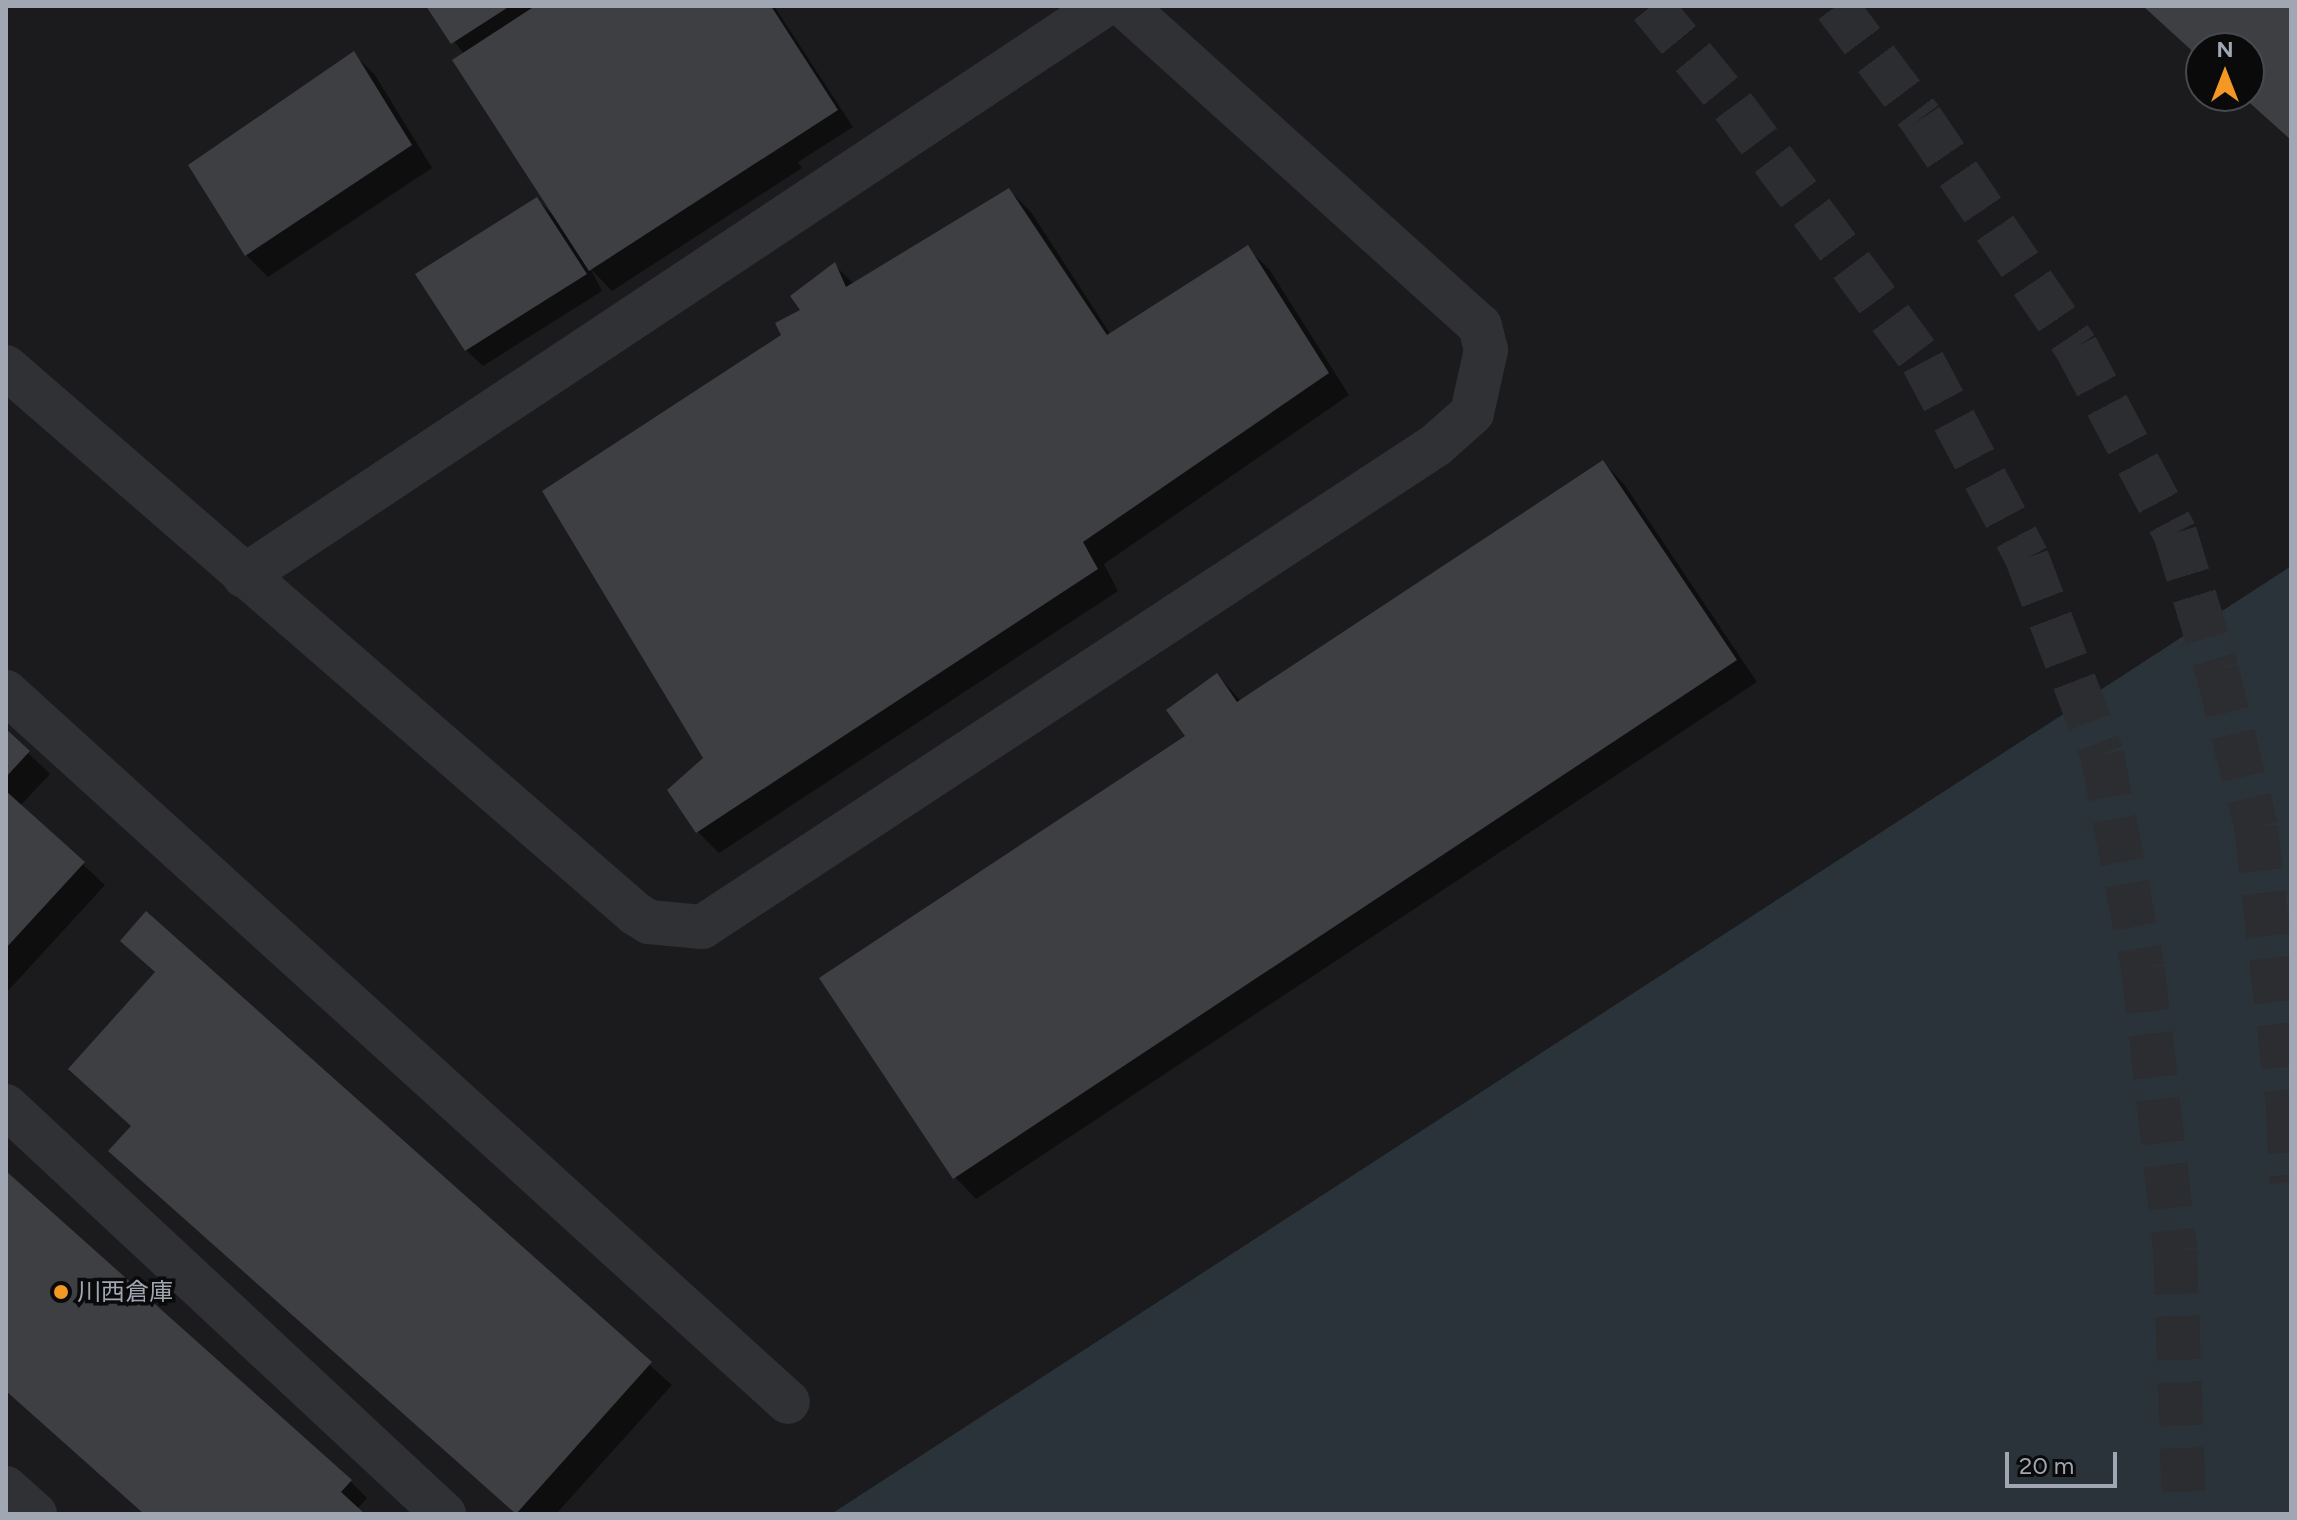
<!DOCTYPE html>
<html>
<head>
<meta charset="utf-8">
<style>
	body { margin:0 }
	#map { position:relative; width:2297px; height:1520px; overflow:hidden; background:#0f0f10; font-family:Figtree,"Noto Sans JP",sans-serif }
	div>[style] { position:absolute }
	.built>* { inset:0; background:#1b1b1d }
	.water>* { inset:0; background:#293339 }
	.shadow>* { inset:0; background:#0007 }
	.building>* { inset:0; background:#3e3f43 }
	.minor-tunnel>* { height:44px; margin-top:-22px; transform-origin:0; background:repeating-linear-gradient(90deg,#2c2d30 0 44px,transparent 0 66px) }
	.minor>* { height:44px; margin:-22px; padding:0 22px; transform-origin:22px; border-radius:22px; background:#303135 }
	.dots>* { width:22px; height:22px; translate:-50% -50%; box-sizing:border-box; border:4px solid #0a0a0b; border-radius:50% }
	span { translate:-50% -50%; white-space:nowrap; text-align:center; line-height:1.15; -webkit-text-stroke:7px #0a0a0b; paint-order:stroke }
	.poi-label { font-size:24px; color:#a0a7b2 }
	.left { translate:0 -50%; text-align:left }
	.frame { position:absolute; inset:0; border:8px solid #a0a7b2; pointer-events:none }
	.north { position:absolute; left:2185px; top:32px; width:80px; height:80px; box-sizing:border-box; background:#0a0a0b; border:2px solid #46494e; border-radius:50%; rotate:0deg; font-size:22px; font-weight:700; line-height:32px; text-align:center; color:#a0a7b2 }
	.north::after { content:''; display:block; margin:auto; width:28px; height:36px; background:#f39824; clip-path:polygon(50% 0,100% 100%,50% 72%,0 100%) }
	.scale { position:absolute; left:2005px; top:1452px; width:112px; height:36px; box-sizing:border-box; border:4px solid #a0a7b2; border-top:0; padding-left:10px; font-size:24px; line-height:28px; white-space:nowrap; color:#a0a7b2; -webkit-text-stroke:6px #0a0a0b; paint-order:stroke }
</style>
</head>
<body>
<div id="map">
	<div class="built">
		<div style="clip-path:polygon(evenodd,6px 6px,2291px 6px,2291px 566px,831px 1514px,6px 1514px,6px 6px,2201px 48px,2249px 48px,2249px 96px,2201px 96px,2201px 48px)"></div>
	</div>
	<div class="water">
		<div style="clip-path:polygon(2291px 566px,2291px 1514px,831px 1514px)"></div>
	</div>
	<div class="shadow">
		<div style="clip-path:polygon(428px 6px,774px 6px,853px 127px,798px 162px,802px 168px,612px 291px,590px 268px,602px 291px,483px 366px,466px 350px,537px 200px,554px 216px,464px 54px)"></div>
		<div style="clip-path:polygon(354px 54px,375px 75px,432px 168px,268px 277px,246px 255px)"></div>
		<div style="clip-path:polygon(1009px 190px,1031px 212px,1111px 335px,1247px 248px,1269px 269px,1349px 395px,1104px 564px,1118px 591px,719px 853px,698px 832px,706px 759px,784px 336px,834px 265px,855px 285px)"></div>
		<div style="clip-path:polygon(1603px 462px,1624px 484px,1757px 682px,976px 1199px,955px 1177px,1188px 737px,1217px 675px,1241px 701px)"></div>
		<div style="clip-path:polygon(6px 732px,50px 774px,20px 806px,105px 885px,6px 993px)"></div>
		<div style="clip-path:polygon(146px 914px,672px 1385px,556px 1514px,516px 1514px,111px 1151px,133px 1127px,70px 1069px,156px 973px,122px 941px)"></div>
		<div style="clip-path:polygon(6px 1174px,351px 1482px,367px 1498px,357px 1509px,362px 1514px,145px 1514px,6px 1390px)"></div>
	</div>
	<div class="building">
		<div style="clip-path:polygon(426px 6px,510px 6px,451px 44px)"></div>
		<div style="clip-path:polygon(535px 6px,771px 6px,838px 110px,589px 271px,452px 60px)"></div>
		<div style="clip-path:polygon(2143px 6px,2291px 6px,2291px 140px,2242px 96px,2249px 96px,2249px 48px,2201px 48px,2201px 59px)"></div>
		<div style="clip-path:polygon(354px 51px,412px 145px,245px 256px,188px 165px)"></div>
		<div style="clip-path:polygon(1009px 188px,1107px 335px,1248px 245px,1329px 373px,1083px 542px,1098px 569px,696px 833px,667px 790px,703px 758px,542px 491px,781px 335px,775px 323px,800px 310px,790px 296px,835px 262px,846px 287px)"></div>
		<div style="clip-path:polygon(537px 197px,587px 274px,465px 351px,415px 274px)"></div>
		<div style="clip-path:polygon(1603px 460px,1737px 660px,953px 1179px,819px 978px,1185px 736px,1166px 710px,1217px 673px,1237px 702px)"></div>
		<div style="clip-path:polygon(6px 729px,30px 751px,6px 777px)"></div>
		<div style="clip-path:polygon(6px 791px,85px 862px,6px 948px)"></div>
		<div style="clip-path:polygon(146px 911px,652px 1362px,516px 1514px,108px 1151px,131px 1126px,68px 1069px,155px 972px,120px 941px)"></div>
		<div style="clip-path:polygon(6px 1171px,352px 1480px,341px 1492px,365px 1514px,144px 1514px,6px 1391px)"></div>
	</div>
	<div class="minor-tunnel">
		<div style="left:1651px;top:6px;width:129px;rotate:50.6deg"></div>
		<div style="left:1733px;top:106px;width:319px;rotate:53.4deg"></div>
		<div style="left:1923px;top:362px;width:222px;rotate:62deg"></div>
		<div style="left:2027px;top:558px;width:210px;rotate:69.1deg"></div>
		<div style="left:2102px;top:754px;width:218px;rotate:79.2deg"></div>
		<div style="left:2143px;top:968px;width:284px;rotate:83.5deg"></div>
		<div style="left:2175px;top:1250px;width:264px;rotate:88deg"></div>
		<div style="left:1836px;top:6px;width:141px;rotate:53deg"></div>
		<div style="left:1921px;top:119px;width:276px;rotate:55.8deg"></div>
		<div style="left:2076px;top:347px;width:211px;rotate:62deg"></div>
		<div style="left:2175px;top:533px;width:143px;rotate:73deg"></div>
		<div style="left:2217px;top:670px;width:162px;rotate:76deg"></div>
		<div style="left:2256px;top:827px;width:284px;rotate:83.5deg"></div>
		<div style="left:2288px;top:1109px;width:74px;rotate:87.7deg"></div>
	</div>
	<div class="minor">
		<div style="left:6px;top:367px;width:834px;rotate:40.97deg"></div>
		<div style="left:636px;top:914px;width:15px;rotate:32deg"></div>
		<div style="left:649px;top:922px;width:53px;rotate:5.4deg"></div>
		<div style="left:702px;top:927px;width:878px;rotate:-33.29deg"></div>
		<div style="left:1436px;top:445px;width:48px;rotate:-41.6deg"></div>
		<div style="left:1472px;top:413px;width:65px;rotate:-77.5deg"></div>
		<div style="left:1486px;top:350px;width:25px;rotate:-104deg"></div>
		<div style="left:1480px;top:326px;width:478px;rotate:-138deg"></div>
		<div style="left:244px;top:576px;width:1031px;rotate:-33.57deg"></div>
		<div style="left:6px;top:692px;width:1056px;rotate:42.24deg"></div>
		<div style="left:6px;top:1106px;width:599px;rotate:42.97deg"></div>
		<div style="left:6px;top:1488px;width:39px;rotate:42deg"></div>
	</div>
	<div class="dots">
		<div style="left:61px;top:1292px;background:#f39824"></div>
	</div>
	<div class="poi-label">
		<span class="left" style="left:77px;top:1292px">川西倉庫</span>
	</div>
	<div class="frame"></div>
	<div class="north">N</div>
	<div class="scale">20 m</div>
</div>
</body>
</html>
